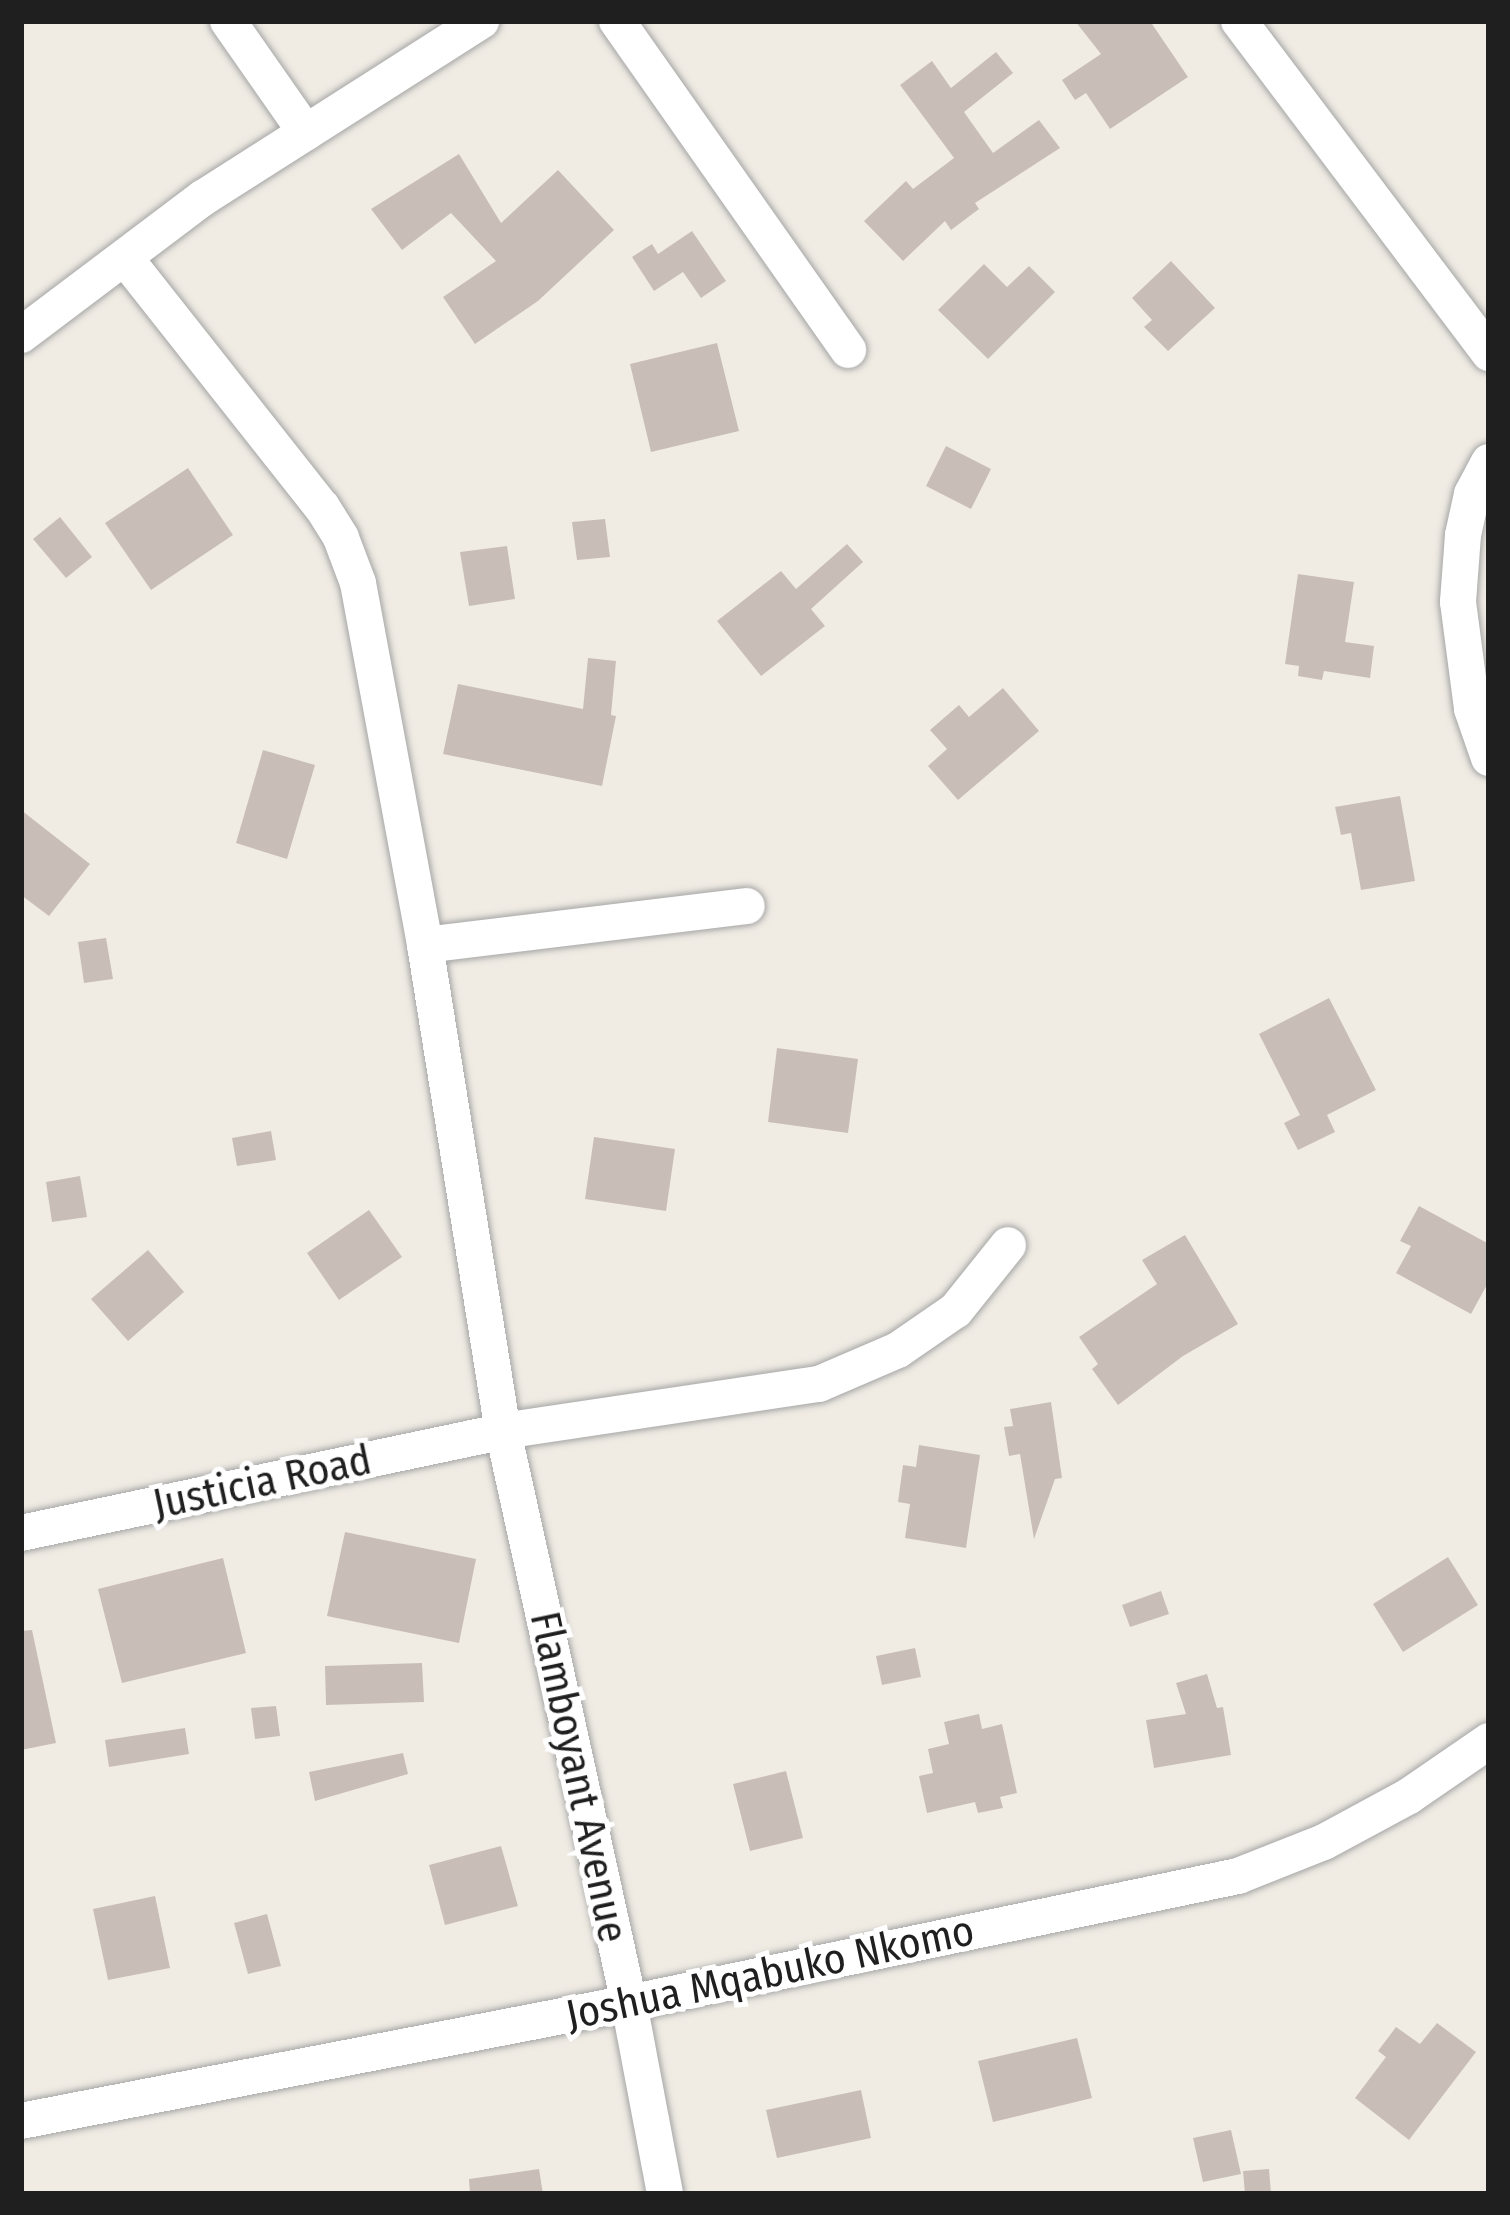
<!DOCTYPE html>
<html>
<head>
<meta charset="utf-8">
<style>
	body { margin:0 }
	#map { position:relative; width:1510px; height:2215px; overflow:hidden; background:#f0ece4; font-family:"Fira Sans Condensed",sans-serif }
	div>[style] { position:absolute }
	.building>* { inset:0; background:#c9beb7 }
	.roads { filter:drop-shadow(0 0 3px #a6a6a6) drop-shadow(0 0 3px #a6a6a6) }
	.minor>* { height:36px; margin:-18px; padding:0 18px; transform-origin:18px; border-radius:18px; background:#fff }
	span { translate:-50% -50%; white-space:nowrap; text-align:center; line-height:1.15; -webkit-text-stroke:10px #fff; paint-order:stroke }
	.street-label { font-size:42px; color:#1f1f1f }
	.frame { position:absolute; inset:0; border:24px solid #1f1f1f; pointer-events:none }
</style>
</head>
<body>
<div id="map">
	<div class="building">
		<div style="clip-path:polygon(1075px 21px,1150px 21px,1188px 77px,1110px 129px,1086px 93px,1075px 100px,1062px 80px,1101px 54px)"></div>
		<div style="clip-path:polygon(996px 52px,1013px 73px,964px 112px,993px 153px,1039px 120px,1060px 148px,975px 203px,979px 209px,951px 230px,945px 221px,903px 261px,864px 221px,906px 181px,913px 189px,954px 158px,900px 85px,932px 61px,951px 88px)"></div>
		<div style="clip-path:polygon(459px 154px,501px 223px,558px 170px,614px 230px,538px 301px,475px 344px,443px 297px,496px 261px,451px 213px,402px 250px,371px 209px)"></div>
		<div style="clip-path:polygon(692px 231px,726px 281px,701px 298px,683px 272px,654px 291px,632px 257px,652px 244px,658px 254px)"></div>
		<div style="clip-path:polygon(1171px 261px,1215px 308px,1168px 351px,1144px 327px,1152px 320px,1132px 298px)"></div>
		<div style="clip-path:polygon(984px 264px,1007px 287px,1029px 266px,1055px 292px,988px 359px,938px 310px)"></div>
		<div style="clip-path:polygon(717px 343px,739px 431px,651px 452px,630px 364px)"></div>
		<div style="clip-path:polygon(946px 446px,991px 469px,971px 509px,926px 486px)"></div>
		<div style="clip-path:polygon(188px 468px,233px 535px,151px 590px,105px 523px)"></div>
		<div style="clip-path:polygon(60px 517px,92px 557px,66px 578px,33px 539px)"></div>
		<div style="clip-path:polygon(605px 519px,610px 557px,577px 560px,572px 522px)"></div>
		<div style="clip-path:polygon(847px 544px,863px 562px,811px 609px,825px 626px,761px 676px,717px 621px,781px 571px,796px 589px)"></div>
		<div style="clip-path:polygon(507px 546px,515px 599px,469px 606px,460px 552px)"></div>
		<div style="clip-path:polygon(1298px 574px,1354px 582px,1345px 642px,1374px 646px,1370px 678px,1324px 671px,1322px 680px,1298px 676px,1299px 666px,1285px 664px)"></div>
		<div style="clip-path:polygon(588px 658px,616px 661px,611px 715px,616px 716px,602px 786px,443px 754px,458px 684px,583px 709px)"></div>
		<div style="clip-path:polygon(1003px 688px,1039px 731px,958px 800px,928px 766px,947px 749px,930px 730px,959px 705px,969px 717px)"></div>
		<div style="clip-path:polygon(263px 750px,315px 765px,287px 859px,236px 843px)"></div>
		<div style="clip-path:polygon(1400px 796px,1415px 881px,1361px 890px,1351px 833px,1341px 835px,1335px 807px)"></div>
		<div style="clip-path:polygon(21px 810px,90px 864px,49px 916px,21px 895px)"></div>
		<div style="clip-path:polygon(106px 938px,113px 979px,84px 983px,78px 942px)"></div>
		<div style="clip-path:polygon(1329px 998px,1376px 1090px,1327px 1115px,1335px 1132px,1298px 1150px,1284px 1123px,1300px 1115px,1259px 1034px)"></div>
		<div style="clip-path:polygon(777px 1048px,858px 1059px,848px 1133px,768px 1122px)"></div>
		<div style="clip-path:polygon(271px 1131px,276px 1160px,237px 1166px,232px 1138px)"></div>
		<div style="clip-path:polygon(594px 1137px,675px 1149px,666px 1211px,585px 1199px)"></div>
		<div style="clip-path:polygon(80px 1176px,87px 1217px,52px 1222px,46px 1182px)"></div>
		<div style="clip-path:polygon(1419px 1206px,1489px 1244px,1489px 1281px,1471px 1314px,1396px 1273px,1411px 1246px,1400px 1241px)"></div>
		<div style="clip-path:polygon(369px 1210px,402px 1257px,339px 1300px,307px 1253px)"></div>
		<div style="clip-path:polygon(1185px 1235px,1238px 1324px,1183px 1356px,1118px 1405px,1092px 1369px,1098px 1364px,1079px 1337px,1157px 1284px,1142px 1260px)"></div>
		<div style="clip-path:polygon(148px 1250px,184px 1292px,128px 1341px,91px 1299px)"></div>
		<div style="clip-path:polygon(1051px 1402px,1062px 1478px,1055px 1479px,1034px 1539px,1020px 1454px,1009px 1456px,1004px 1427px,1013px 1426px,1010px 1409px)"></div>
		<div style="clip-path:polygon(919px 1445px,980px 1455px,966px 1548px,905px 1538px,910px 1504px,898px 1502px,903px 1465px,916px 1467px)"></div>
		<div style="clip-path:polygon(345px 1532px,476px 1559px,459px 1643px,327px 1616px)"></div>
		<div style="clip-path:polygon(1448px 1557px,1478px 1605px,1403px 1652px,1373px 1604px)"></div>
		<div style="clip-path:polygon(223px 1558px,246px 1653px,122px 1683px,98px 1589px)"></div>
		<div style="clip-path:polygon(1161px 1591px,1169px 1614px,1130px 1627px,1122px 1605px)"></div>
		<div style="clip-path:polygon(32px 1630px,56px 1743px,21px 1750px,21px 1631px)"></div>
		<div style="clip-path:polygon(915px 1648px,921px 1677px,882px 1685px,876px 1656px)"></div>
		<div style="clip-path:polygon(422px 1663px,424px 1702px,326px 1705px,325px 1666px)"></div>
		<div style="clip-path:polygon(1207px 1674px,1217px 1708px,1223px 1707px,1231px 1755px,1154px 1768px,1146px 1720px,1186px 1714px,1176px 1683px)"></div>
		<div style="clip-path:polygon(276px 1706px,280px 1736px,255px 1739px,251px 1708px)"></div>
		<div style="clip-path:polygon(979px 1714px,982px 1729px,1002px 1724px,1017px 1793px,1000px 1797px,1003px 1808px,978px 1813px,975px 1802px,927px 1813px,919px 1776px,933px 1773px,928px 1749px,949px 1744px,944px 1722px)"></div>
		<div style="clip-path:polygon(185px 1728px,189px 1754px,109px 1767px,105px 1740px)"></div>
		<div style="clip-path:polygon(403px 1753px,408px 1774px,315px 1801px,309px 1772px)"></div>
		<div style="clip-path:polygon(786px 1771px,803px 1838px,750px 1851px,733px 1784px)"></div>
		<div style="clip-path:polygon(501px 1846px,518px 1906px,445px 1925px,429px 1865px)"></div>
		<div style="clip-path:polygon(155px 1896px,170px 1968px,108px 1980px,93px 1909px)"></div>
		<div style="clip-path:polygon(267px 1914px,281px 1966px,248px 1974px,234px 1923px)"></div>
		<div style="clip-path:polygon(1437px 2023px,1476px 2052px,1409px 2140px,1355px 2098px,1386px 2057px,1378px 2051px,1396px 2027px,1420px 2044px)"></div>
		<div style="clip-path:polygon(1077px 2038px,1092px 2098px,993px 2122px,978px 2061px)"></div>
		<div style="clip-path:polygon(861px 2090px,871px 2138px,777px 2158px,766px 2110px)"></div>
		<div style="clip-path:polygon(1231px 2130px,1241px 2174px,1203px 2182px,1193px 2138px)"></div>
		<div style="clip-path:polygon(539px 2169px,543px 2194px,470px 2194px,469px 2179px)"></div>
		<div style="clip-path:polygon(1269px 2169px,1271px 2194px,1245px 2194px,1243px 2171px)"></div>
	</div>
	<div class="roads">
		<div class="minor">
			<div style="left:228px;top:21px;width:136px;rotate:55.1deg"></div>
			<div style="left:617px;top:21px;width:402px;rotate:54.9deg"></div>
			<div style="left:1239px;top:21px;width:416px;rotate:53deg"></div>
			<div style="left:125px;top:258px;width:318px;rotate:51.7deg"></div>
			<div style="left:322px;top:507px;width:36px;rotate:58deg"></div>
			<div style="left:341px;top:538px;width:48px;rotate:69.3deg"></div>
			<div style="left:358px;top:583px;width:368px;rotate:79.5deg"></div>
			<div style="left:425px;top:945px;width:492px;rotate:80.9deg"></div>
			<div style="left:503px;top:1431px;width:586px;rotate:77.58deg"></div>
			<div style="left:629px;top:2003px;width:194px;rotate:79.3deg"></div>
			<div style="left:21px;top:335px;width:228px;rotate:-37deg"></div>
			<div style="left:203px;top:198px;width:330px;rotate:-32.5deg"></div>
			<div style="left:1489px;top:462px;width:36px;rotate:118deg"></div>
			<div style="left:1472px;top:494px;width:42px;rotate:102.4deg"></div>
			<div style="left:1463px;top:535px;width:67px;rotate:94.3deg"></div>
			<div style="left:1458px;top:602px;width:108px;rotate:82.5deg"></div>
			<div style="left:1472px;top:709px;width:52px;rotate:70.9deg"></div>
			<div style="left:425px;top:945px;width:324px;rotate:-6.9deg"></div>
			<div style="left:21px;top:1533px;width:493px;rotate:-11.9deg"></div>
			<div style="left:503px;top:1431px;width:319px;rotate:-8.5deg"></div>
			<div style="left:819px;top:1384px;width:86px;rotate:-23.3deg"></div>
			<div style="left:898px;top:1350px;width:70px;rotate:-34.6deg"></div>
			<div style="left:956px;top:1310px;width:83px;rotate:-51.3deg"></div>
			<div style="left:21px;top:2121px;width:619px;rotate:-10.98deg"></div>
			<div style="left:629px;top:2003px;width:622px;rotate:-11.78deg"></div>
			<div style="left:1238px;top:1876px;width:92px;rotate:-21.6deg"></div>
			<div style="left:1324px;top:1842px;width:97px;rotate:-28.4deg"></div>
			<div style="left:1409px;top:1796px;width:97px;rotate:-34.5deg"></div>
		</div>
	</div>
	<div class="street-label">
		<span style="left:262px;top:1482px;rotate:-12deg">Justicia Road</span>
		<span style="left:579px;top:1777px;rotate:78deg">Flamboyant Avenue</span>
		<span style="left:770px;top:1973px;rotate:-12deg">Joshua Mqabuko Nkomo</span>
	</div>
	<div class="frame"></div>
</div>
</body>
</html>
